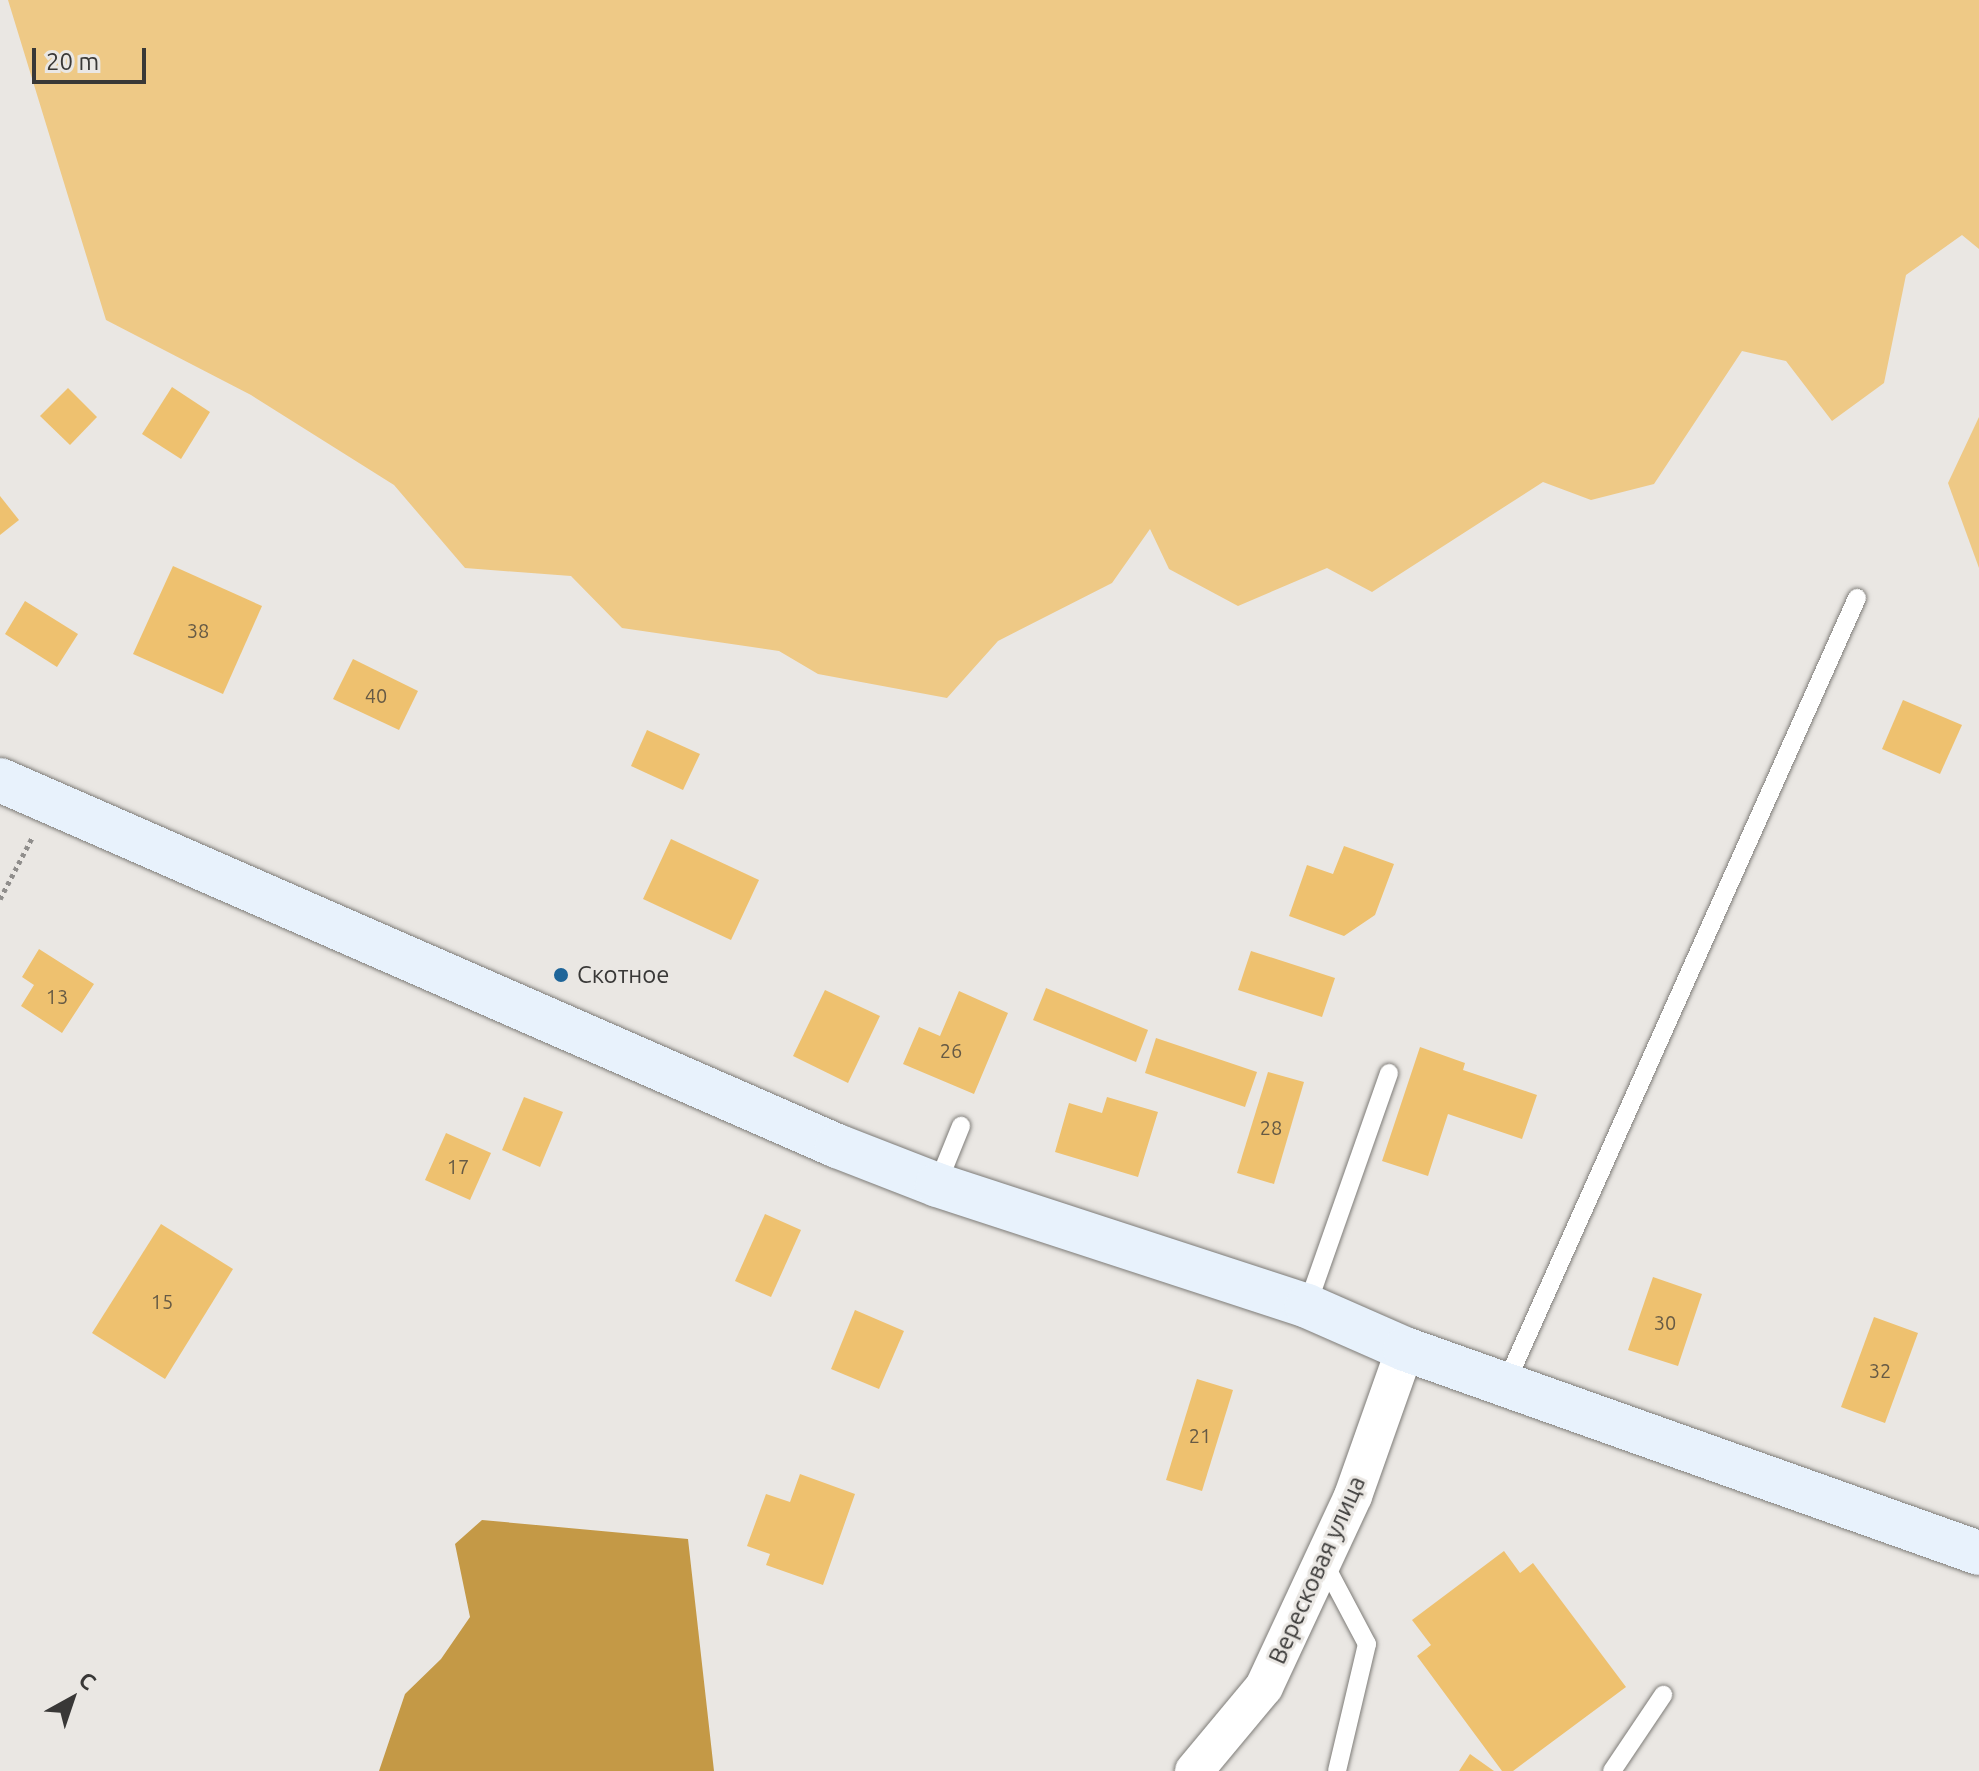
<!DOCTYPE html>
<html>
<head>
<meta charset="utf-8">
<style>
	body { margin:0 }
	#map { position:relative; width:1979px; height:1771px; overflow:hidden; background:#eae7e3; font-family:Ubuntu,sans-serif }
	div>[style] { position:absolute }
	.green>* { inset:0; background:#eec986 }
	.water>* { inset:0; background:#c49946 }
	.building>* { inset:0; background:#eec16f }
	.path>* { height:5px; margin-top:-2.5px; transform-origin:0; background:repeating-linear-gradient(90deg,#908e8c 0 4px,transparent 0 8px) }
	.roads { filter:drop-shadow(0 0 2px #7e7c78) drop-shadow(0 0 2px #7e7c78) }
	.lane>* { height:18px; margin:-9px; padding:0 9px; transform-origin:9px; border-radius:9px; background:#fff }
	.street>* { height:38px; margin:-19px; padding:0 19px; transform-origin:19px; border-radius:19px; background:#fff }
	.secondary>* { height:44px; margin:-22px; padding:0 22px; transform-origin:22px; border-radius:22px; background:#e8f2fc }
	.dots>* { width:22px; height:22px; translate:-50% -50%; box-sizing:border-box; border:4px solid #eae7e3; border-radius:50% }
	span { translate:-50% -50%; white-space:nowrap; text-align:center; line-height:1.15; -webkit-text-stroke:6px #eae7e3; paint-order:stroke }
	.number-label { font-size:20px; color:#665a45 }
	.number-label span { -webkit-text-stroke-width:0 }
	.poi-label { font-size:24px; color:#393837 }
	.left { translate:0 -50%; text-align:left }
	.street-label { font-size:24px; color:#393837 }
	.north { position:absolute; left:32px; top:1659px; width:80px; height:80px; -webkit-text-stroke:6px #eae7e3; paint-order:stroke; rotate:40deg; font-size:22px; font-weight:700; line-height:32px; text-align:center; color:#393837 }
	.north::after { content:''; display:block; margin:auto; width:28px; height:36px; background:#393837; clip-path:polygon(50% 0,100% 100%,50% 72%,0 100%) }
	.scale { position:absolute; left:32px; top:48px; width:114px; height:36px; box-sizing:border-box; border:4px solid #393837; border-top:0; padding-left:10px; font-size:24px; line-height:28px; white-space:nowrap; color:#393837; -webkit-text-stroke:6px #eae7e3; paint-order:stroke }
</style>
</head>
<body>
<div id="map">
	<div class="green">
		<div style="clip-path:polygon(8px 0,1979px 0,1979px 249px,1962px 235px,1906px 275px,1884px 383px,1832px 421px,1786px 361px,1742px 351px,1654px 484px,1591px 500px,1543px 482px,1372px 592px,1327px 568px,1238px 606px,1169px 569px,1150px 529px,1112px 583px,998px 641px,947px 698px,818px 674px,779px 651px,622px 628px,571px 576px,465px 568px,394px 485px,251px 395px,106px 320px)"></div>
		<div style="clip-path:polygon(1979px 417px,1979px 568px,1948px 483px)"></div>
	</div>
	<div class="water">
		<div style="clip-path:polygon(482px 1520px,688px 1539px,714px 1771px,379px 1771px,405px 1694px,441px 1659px,470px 1617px,455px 1544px)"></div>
	</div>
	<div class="building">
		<div style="clip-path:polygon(172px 387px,210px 412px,181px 459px,142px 434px)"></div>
		<div style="clip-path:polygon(68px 388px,97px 417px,70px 445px,40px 416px)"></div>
		<div style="clip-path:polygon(0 496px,19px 520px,0 535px)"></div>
		<div style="clip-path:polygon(173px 566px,262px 606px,223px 694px,133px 654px)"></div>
		<div style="clip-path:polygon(25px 601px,78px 634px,57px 667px,5px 634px)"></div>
		<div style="clip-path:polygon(353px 659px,418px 691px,399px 730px,333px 699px)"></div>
		<div style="clip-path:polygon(1903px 700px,1962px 725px,1940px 774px,1882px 749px)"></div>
		<div style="clip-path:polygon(647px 730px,700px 754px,683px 790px,631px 766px)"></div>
		<div style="clip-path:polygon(671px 839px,759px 880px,731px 940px,643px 899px)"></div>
		<div style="clip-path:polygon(1344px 846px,1394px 864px,1375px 915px,1344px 936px,1289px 916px,1307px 865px,1333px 874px)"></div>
		<div style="clip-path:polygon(39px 949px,94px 984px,62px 1033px,21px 1006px,34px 985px,22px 977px)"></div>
		<div style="clip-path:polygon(1251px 951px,1335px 978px,1322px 1017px,1238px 990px)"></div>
		<div style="clip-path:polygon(1046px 988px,1148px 1030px,1136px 1062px,1033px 1020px)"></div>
		<div style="clip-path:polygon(825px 990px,880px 1016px,848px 1083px,793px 1056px)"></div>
		<div style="clip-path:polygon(959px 991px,1008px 1013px,974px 1094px,903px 1064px,919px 1027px,940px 1036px)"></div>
		<div style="clip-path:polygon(1156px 1038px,1257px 1072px,1245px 1107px,1145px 1073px)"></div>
		<div style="clip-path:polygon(1420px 1047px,1465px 1063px,1463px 1070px,1537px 1095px,1522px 1139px,1448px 1114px,1428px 1176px,1382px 1161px)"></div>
		<div style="clip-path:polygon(1268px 1072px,1304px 1082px,1274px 1184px,1237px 1173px)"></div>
		<div style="clip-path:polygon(524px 1097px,563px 1112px,540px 1167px,502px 1150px)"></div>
		<div style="clip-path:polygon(1107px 1097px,1158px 1112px,1138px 1177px,1055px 1152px,1069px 1103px,1102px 1113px)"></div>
		<div style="clip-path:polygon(446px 1133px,491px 1153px,470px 1200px,425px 1180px)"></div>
		<div style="clip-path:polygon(765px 1214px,801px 1230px,771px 1297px,735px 1281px)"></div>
		<div style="clip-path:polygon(161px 1224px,233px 1269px,165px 1379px,92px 1333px)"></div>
		<div style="clip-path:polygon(1653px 1277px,1702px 1294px,1678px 1366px,1628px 1350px)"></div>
		<div style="clip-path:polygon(855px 1310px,904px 1331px,879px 1389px,831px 1369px)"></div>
		<div style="clip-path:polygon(1874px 1317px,1918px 1333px,1885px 1423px,1841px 1407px)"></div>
		<div style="clip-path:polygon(1197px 1379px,1233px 1390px,1202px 1491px,1166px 1480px)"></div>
		<div style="clip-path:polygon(800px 1474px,855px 1494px,823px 1585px,766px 1565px,770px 1554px,747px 1546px,766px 1494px,790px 1502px)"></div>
		<div style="clip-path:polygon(1504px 1551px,1520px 1573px,1533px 1563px,1626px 1687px,1513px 1771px,1502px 1771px,1417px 1656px,1431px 1645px,1412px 1620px)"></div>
		<div style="clip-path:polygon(1470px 1754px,1494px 1771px,1459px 1771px)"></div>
	</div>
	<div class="path">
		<div style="left:0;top:899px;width:71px;rotate:-62.4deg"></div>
	</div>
	<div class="roads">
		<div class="lane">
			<div style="left:937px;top:1185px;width:64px;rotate:-67.9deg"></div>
			<div style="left:1307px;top:1306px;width:247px;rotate:-70.6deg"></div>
			<div style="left:1506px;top:1383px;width:860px;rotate:-65.91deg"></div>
			<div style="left:1323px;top:1561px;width:94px;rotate:62.1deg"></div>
			<div style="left:1367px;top:1644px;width:130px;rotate:103.3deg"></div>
			<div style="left:1612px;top:1771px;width:92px;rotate:-56.1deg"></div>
		</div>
		<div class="street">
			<div style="left:1194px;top:1771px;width:109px;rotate:-50.2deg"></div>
			<div style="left:1264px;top:1687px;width:211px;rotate:-65deg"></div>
			<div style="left:1353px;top:1496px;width:156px;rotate:-70.5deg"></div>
		</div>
		<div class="secondary">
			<div style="left:0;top:780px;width:914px;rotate:23.62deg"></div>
			<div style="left:837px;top:1146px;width:107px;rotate:21.3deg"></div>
			<div style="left:937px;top:1185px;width:389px;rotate:18.1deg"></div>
			<div style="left:1307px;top:1306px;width:107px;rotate:23.7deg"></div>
			<div style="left:1405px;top:1349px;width:609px;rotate:19.57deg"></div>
		</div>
	</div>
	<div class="dots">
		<div style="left:561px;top:975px;background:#1f6599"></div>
	</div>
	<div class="number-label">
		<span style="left:198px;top:630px">38</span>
		<span style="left:376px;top:695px">40</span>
		<span style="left:57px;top:996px">13</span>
		<span style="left:951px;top:1050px">26</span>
		<span style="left:1271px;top:1127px">28</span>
		<span style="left:458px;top:1166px">17</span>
		<span style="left:162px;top:1301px">15</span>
		<span style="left:1665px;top:1322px">30</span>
		<span style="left:1880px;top:1370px">32</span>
		<span style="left:1200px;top:1435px">21</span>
	</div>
	<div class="poi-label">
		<span class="left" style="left:577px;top:975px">Скотное</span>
	</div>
	<div class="street-label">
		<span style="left:1317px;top:1570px;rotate:-66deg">Вересковая улица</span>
	</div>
	<div class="north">С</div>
	<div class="scale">20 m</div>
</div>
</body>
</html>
